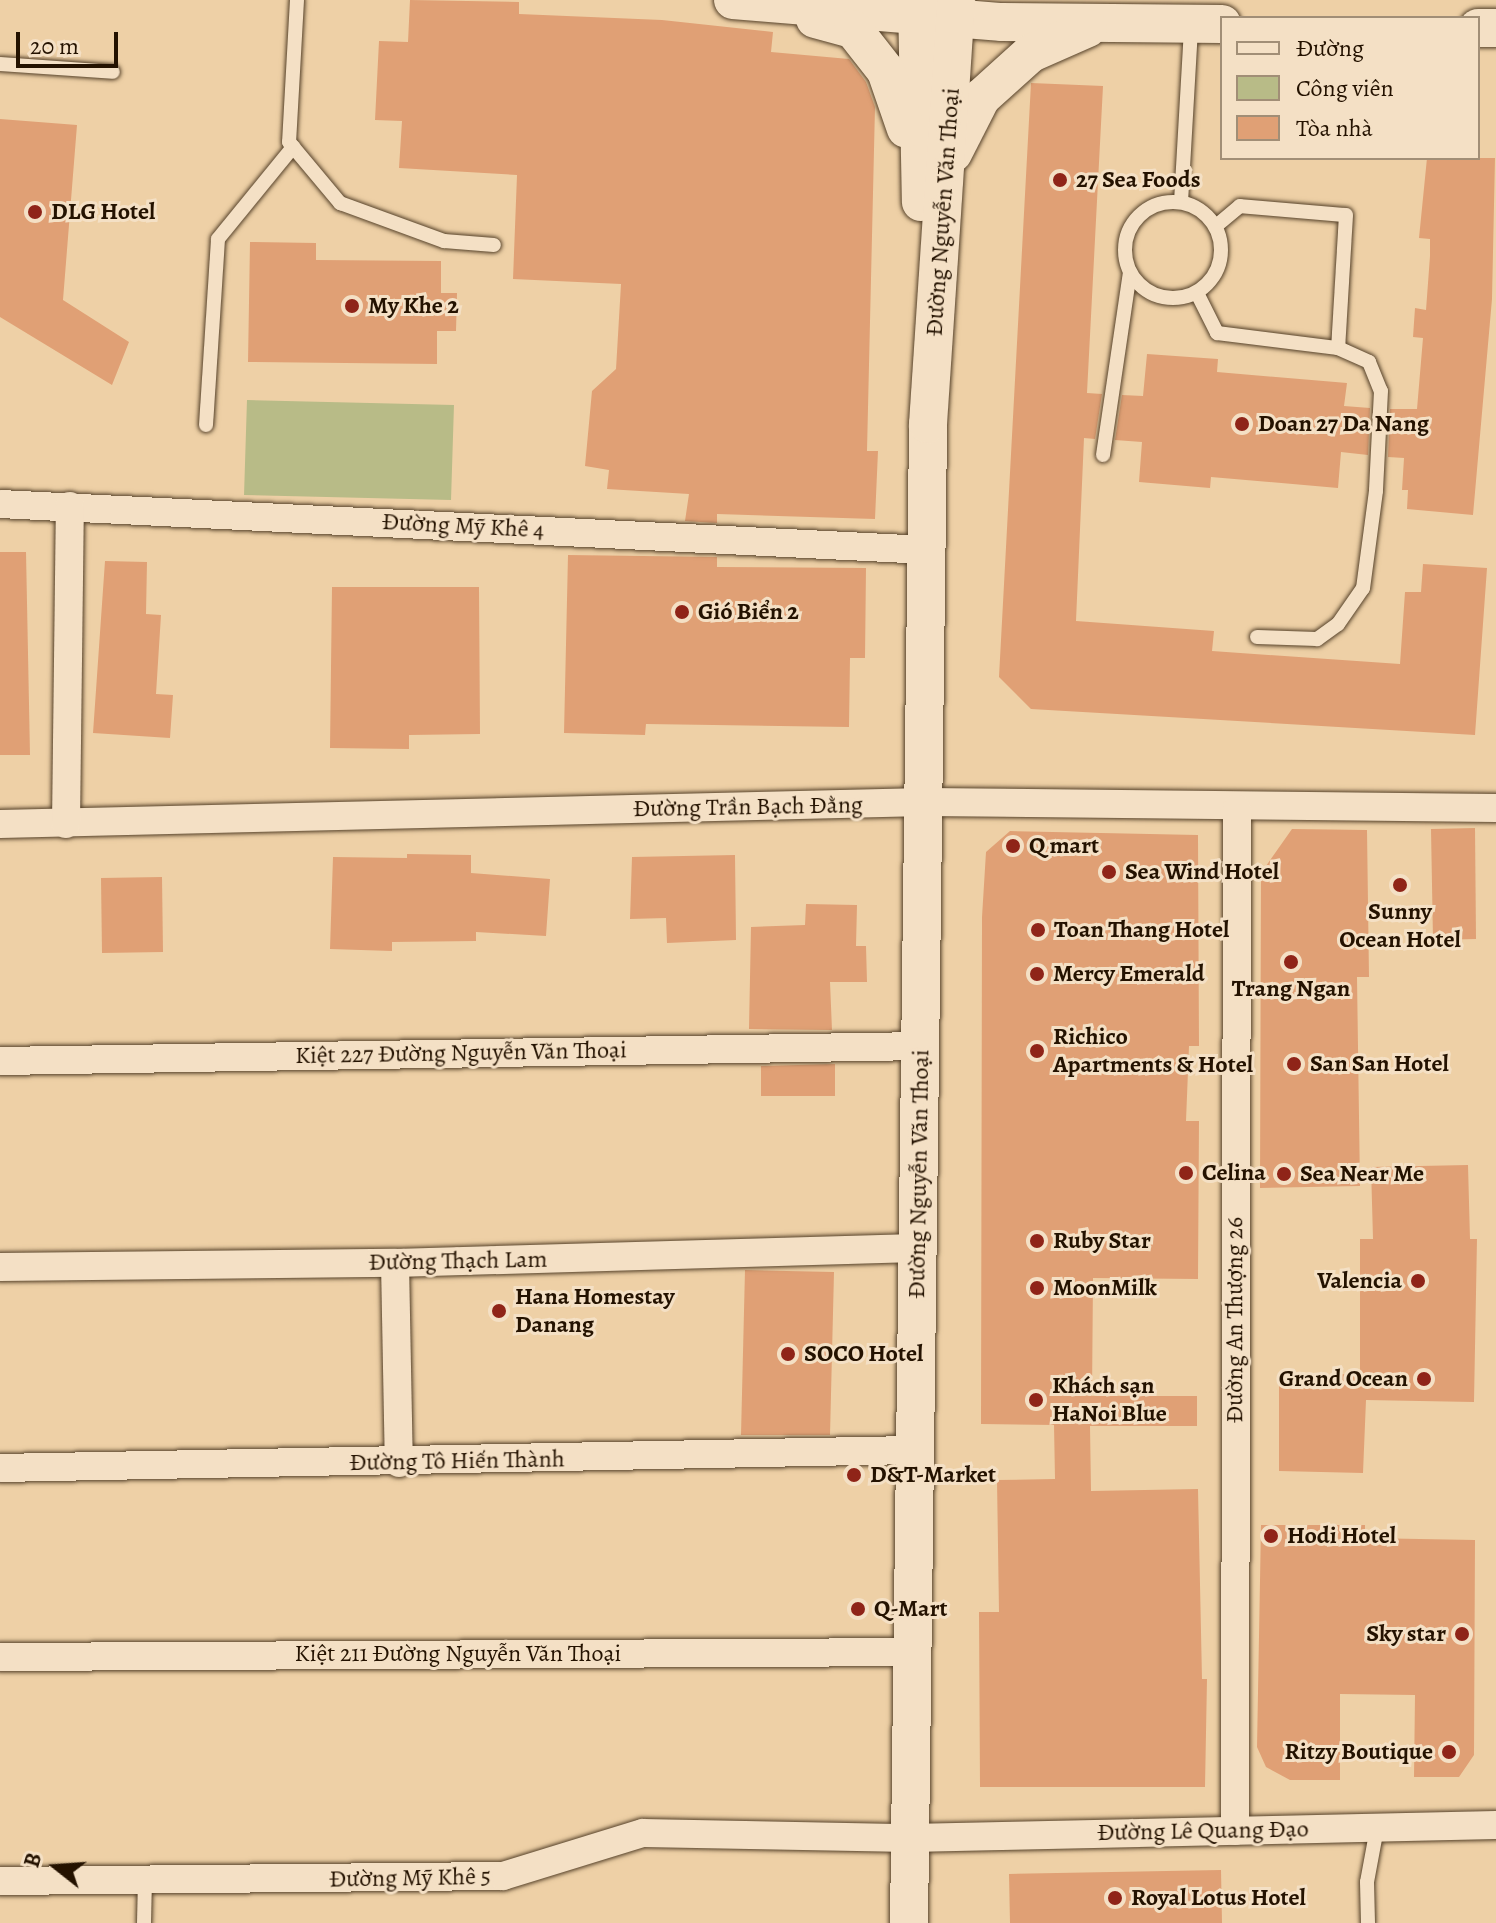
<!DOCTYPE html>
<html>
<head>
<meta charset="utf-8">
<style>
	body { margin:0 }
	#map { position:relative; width:1496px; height:1923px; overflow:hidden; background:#eed0a6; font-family:Alegreya,serif }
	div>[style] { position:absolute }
	.green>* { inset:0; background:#b8bb87 }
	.building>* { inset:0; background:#e0a075 }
	.roads { filter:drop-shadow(0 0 2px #56422a) drop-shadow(0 0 2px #56422a) }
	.lane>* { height:14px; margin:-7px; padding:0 7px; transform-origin:7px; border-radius:7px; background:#f4e0c5 }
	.lane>.ring { margin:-7px; padding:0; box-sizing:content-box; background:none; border:14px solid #f4e0c5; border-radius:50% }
	.street>* { height:28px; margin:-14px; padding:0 14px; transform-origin:14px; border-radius:14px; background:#f4e0c5 }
	.secondary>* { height:38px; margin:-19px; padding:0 19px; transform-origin:19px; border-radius:19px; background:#f4e0c5 }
	.dots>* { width:22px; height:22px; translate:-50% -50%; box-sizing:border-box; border:4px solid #f4e0c5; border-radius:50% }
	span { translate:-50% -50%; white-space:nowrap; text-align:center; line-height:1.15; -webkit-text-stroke:6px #f4e0c5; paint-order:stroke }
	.poi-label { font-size:24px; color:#241200; font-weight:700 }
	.left { translate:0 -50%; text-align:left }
	.right { translate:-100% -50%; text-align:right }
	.street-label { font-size:24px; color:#241200 }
	.legend { position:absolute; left:1220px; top:16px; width:260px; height:144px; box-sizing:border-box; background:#f4e0c5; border:2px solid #a18e76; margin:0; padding:10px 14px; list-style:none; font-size:24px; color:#241200 }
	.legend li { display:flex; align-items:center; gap:16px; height:40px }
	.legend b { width:40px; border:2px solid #a18e76 }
	.north { position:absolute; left:16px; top:1827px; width:80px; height:80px; -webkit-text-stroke:6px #f4e0c5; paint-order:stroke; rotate:287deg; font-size:22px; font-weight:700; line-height:32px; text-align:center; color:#241200 }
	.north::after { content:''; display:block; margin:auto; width:28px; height:36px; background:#241200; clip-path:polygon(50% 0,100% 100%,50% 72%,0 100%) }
	.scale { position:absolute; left:16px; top:32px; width:102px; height:36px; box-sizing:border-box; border:4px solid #241200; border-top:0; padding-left:10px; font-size:24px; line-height:28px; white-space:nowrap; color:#241200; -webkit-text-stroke:6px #f4e0c5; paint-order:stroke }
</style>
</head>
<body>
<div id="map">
	<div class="green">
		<div style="clip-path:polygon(247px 400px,454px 405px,451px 500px,244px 495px)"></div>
	</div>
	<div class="building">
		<div style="clip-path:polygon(410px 0,519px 2px,519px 14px,662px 20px,773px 32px,771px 52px,849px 59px,866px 82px,875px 107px,867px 451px,878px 451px,875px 519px,717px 514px,717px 523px,685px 521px,689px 494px,607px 489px,609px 470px,585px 466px,592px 391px,616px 369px,621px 284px,513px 279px,517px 175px,399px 168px,402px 121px,375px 120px,379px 41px,408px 42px)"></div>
		<div style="clip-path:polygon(1031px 83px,1103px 86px,1087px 393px,1102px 394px,1095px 439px,1084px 438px,1076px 621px,1214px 631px,1212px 651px,1400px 664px,1405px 592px,1421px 592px,1423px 564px,1487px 568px,1475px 735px,1031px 709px,999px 677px)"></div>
		<div style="clip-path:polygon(0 119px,77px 125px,63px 300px,129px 342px,112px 385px,0 317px)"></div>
		<div style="clip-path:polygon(1427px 158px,1495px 158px,1492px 299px,1473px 515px,1407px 509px,1408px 490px,1402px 490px,1404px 458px,1388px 457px,1390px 409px,1417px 409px,1423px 338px,1413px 337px,1415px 308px,1426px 310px,1430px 256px,1430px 239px,1419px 238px)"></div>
		<div style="clip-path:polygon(250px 242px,316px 243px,316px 260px,441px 261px,441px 293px,457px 293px,456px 331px,437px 331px,437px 364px,248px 362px)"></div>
		<div style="clip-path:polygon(1147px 354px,1218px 359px,1217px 372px,1347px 383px,1344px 406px,1370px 408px,1368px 455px,1341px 452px,1338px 488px,1211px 477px,1210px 488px,1139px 482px,1142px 442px,1115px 440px,1122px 395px,1143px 396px)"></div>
		<div style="clip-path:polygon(0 552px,26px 552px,30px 755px,0 755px)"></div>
		<div style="clip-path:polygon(568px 555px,717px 557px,717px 567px,866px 568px,865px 658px,850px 658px,849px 727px,646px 724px,645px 735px,564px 733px)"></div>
		<div style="clip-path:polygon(105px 561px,147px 562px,146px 614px,161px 615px,156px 694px,173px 695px,170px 738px,93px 733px)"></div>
		<div style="clip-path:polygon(332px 587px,479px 587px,480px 734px,409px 735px,409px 749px,330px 748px)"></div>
		<div style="clip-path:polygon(1475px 828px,1476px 939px,1433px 940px,1431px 829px)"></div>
		<div style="clip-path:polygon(1292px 829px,1367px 830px,1369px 977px,1357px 977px,1360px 1186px,1260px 1188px,1261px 873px)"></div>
		<div style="clip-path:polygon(1010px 831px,1198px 835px,1199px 1046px,1189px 1046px,1186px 1121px,1199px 1121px,1198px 1279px,1093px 1278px,1092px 1396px,1197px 1396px,1197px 1426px,1090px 1426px,1091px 1491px,1198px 1489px,1202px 1679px,1207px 1679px,1205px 1787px,980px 1787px,979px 1612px,999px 1612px,997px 1480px,1055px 1479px,1054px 1425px,981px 1424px,982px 917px,986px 852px)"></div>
		<div style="clip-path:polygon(407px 854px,471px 855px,471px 873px,550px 879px,546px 936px,476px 932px,476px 941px,392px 942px,392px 951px,330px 949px,333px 857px,407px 858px)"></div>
		<div style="clip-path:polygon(735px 855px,736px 940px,667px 943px,666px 918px,630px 919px,632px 857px)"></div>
		<div style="clip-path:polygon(162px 877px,163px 952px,102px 953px,101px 878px)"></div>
		<div style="clip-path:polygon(806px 904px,857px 905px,856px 946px,866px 946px,867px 982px,830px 982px,832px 1030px,749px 1029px,751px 927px,805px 925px)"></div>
		<div style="clip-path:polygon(835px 1064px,835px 1096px,761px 1096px,761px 1066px)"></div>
		<div style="clip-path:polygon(1468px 1165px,1470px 1239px,1477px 1239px,1474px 1402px,1366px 1400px,1363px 1473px,1279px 1471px,1279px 1375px,1360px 1374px,1360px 1239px,1373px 1239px,1371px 1167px)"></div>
		<div style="clip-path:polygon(745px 1270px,834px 1272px,830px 1435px,741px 1435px)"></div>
		<div style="clip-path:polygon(1261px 1525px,1365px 1525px,1365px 1538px,1475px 1540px,1474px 1755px,1459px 1777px,1414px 1777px,1415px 1695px,1340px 1694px,1340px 1780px,1290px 1780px,1266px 1767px,1257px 1747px)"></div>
		<div style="clip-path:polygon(1221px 1870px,1222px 1923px,1010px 1923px,1009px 1874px)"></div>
	</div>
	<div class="roads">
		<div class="lane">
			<div style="left:297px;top:0;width:142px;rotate:93.2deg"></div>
			<div style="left:289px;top:142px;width:80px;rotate:50.1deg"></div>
			<div style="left:340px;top:203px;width:111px;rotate:20.1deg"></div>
			<div style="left:444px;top:241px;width:50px;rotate:4.6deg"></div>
			<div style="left:0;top:64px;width:113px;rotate:4deg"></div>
			<div class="ring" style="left:1125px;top:202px;width:82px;height:82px"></div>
			<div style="left:1181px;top:202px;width:175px;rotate:-86.7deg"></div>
			<div style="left:1216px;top:226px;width:31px;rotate:-40deg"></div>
			<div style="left:1240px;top:206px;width:106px;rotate:4.9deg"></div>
			<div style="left:1346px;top:215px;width:133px;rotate:93.4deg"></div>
			<div style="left:1197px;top:293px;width:45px;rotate:63.4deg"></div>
			<div style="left:1217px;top:333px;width:122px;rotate:7.1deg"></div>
			<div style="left:1338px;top:348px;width:34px;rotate:24deg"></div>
			<div style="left:1369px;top:362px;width:31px;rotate:68deg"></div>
			<div style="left:1381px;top:391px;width:100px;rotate:92.9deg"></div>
			<div style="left:1376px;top:491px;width:98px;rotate:97.6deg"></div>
			<div style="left:1363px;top:588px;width:44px;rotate:124.8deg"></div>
			<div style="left:1338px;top:624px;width:26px;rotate:144deg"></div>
			<div style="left:1317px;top:639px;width:60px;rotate:-178.1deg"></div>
			<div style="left:206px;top:425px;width:186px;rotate:-86.3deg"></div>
			<div style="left:218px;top:239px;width:119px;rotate:-50.8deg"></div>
			<div style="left:1103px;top:455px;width:184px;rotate:-81.6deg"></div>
			<div style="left:144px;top:1923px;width:43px;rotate:-88.7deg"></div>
			<div style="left:1368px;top:1923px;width:41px;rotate:-91.4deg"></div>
			<div style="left:1367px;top:1882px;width:55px;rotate:-79.5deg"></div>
		</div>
		<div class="street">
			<div style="left:0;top:504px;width:927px;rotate:2.84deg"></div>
			<div style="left:0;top:824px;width:925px;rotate:-1.36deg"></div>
			<div style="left:925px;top:802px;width:571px;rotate:0.6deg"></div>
			<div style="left:66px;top:824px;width:318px;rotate:-89.3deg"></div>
			<div style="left:0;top:1061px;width:922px;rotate:-0.93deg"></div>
			<div style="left:395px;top:1263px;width:200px;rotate:88.9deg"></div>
			<div style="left:0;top:1267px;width:395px;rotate:-0.6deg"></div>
			<div style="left:395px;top:1263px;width:521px;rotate:-1.65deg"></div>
			<div style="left:0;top:1468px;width:914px;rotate:-1.13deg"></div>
			<div style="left:0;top:1657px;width:916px;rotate:-0.31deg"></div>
			<div style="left:1235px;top:1831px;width:1022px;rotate:-89.89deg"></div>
			<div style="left:0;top:1881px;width:503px;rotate:-0.57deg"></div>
			<div style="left:503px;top:1876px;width:146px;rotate:-17.1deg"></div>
			<div style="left:643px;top:1833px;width:267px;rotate:1.1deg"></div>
			<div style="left:910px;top:1838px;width:586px;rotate:-1.27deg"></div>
		</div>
		<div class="secondary">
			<div style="left:733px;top:0;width:270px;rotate:4.7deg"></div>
			<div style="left:1002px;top:22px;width:220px;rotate:0.5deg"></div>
			<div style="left:917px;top:0;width:202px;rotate:88.9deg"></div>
			<div style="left:815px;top:19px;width:39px;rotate:15deg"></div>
			<div style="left:853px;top:29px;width:53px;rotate:51.8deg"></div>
			<div style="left:886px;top:71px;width:61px;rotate:71deg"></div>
			<div style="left:1478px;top:28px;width:18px"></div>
			<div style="left:953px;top:153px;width:62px;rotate:-63deg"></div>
			<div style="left:981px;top:98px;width:67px;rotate:-42deg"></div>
			<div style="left:1031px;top:53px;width:62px;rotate:-23.7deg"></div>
			<div style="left:909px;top:1923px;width:1499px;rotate:-89.27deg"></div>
			<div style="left:928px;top:424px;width:425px;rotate:-86.2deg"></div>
		</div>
	</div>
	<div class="dots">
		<div style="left:1060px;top:180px;background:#8f2418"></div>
		<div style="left:35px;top:212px;background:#8f2418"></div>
		<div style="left:352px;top:306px;background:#8f2418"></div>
		<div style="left:1242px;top:424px;background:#8f2418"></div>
		<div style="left:682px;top:612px;background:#8f2418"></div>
		<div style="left:1013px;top:846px;background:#8f2418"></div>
		<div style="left:1109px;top:872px;background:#8f2418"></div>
		<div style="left:1400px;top:885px;background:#8f2418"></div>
		<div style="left:1038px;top:930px;background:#8f2418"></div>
		<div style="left:1291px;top:962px;background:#8f2418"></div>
		<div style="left:1037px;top:974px;background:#8f2418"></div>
		<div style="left:1037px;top:1051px;background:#8f2418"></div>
		<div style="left:1294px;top:1064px;background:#8f2418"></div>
		<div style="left:1186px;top:1173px;background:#8f2418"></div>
		<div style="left:1284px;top:1174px;background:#8f2418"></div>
		<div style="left:1037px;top:1241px;background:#8f2418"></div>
		<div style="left:1418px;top:1281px;background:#8f2418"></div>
		<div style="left:1037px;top:1288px;background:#8f2418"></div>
		<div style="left:499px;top:1311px;background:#8f2418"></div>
		<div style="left:788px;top:1354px;background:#8f2418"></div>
		<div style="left:1424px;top:1379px;background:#8f2418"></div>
		<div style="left:1036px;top:1400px;background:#8f2418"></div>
		<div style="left:854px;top:1475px;background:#8f2418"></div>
		<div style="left:1271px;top:1536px;background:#8f2418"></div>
		<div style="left:858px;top:1609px;background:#8f2418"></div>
		<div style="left:1462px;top:1634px;background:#8f2418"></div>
		<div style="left:1449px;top:1752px;background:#8f2418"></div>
		<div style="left:1115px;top:1898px;background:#8f2418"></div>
	</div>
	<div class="poi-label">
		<span class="left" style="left:1076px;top:180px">27 Sea Foods</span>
		<span class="left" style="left:51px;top:212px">DLG Hotel</span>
		<span class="left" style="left:368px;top:306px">My Khe 2</span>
		<span class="left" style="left:1258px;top:424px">Doan 27 Da Nang</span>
		<span class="left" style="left:698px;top:612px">Gió Biển 2</span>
		<span class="left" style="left:1029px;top:846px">Q mart</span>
		<span class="left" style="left:1125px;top:872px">Sea Wind Hotel</span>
		<span style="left:1400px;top:926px">Sunny<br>Ocean Hotel</span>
		<span class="left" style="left:1054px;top:930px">Toan Thang Hotel</span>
		<span class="left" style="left:1053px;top:974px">Mercy Emerald</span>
		<span style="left:1291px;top:989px">Trang Ngan</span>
		<span class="left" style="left:1053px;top:1051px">Richico<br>Apartments &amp; Hotel</span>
		<span class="left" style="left:1310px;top:1064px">San San Hotel</span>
		<span class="left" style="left:1202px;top:1173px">Celina</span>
		<span class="left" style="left:1300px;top:1174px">Sea Near Me</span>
		<span class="left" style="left:1053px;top:1241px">Ruby Star</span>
		<span class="right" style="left:1402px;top:1281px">Valencia</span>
		<span class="left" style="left:1053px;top:1288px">MoonMilk</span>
		<span class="left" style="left:515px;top:1311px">Hana Homestay<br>Danang</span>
		<span class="left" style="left:804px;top:1354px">SOCO Hotel</span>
		<span class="right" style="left:1408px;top:1379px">Grand Ocean</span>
		<span class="left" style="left:1052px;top:1400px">Khách sạn<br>HaNoi Blue</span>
		<span class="left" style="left:870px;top:1475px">D&amp;T-Market</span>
		<span class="left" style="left:1287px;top:1536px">Hodi Hotel</span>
		<span class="left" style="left:874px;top:1609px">Q-Mart</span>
		<span class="right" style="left:1446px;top:1634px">Sky star</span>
		<span class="right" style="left:1433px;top:1752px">Ritzy Boutique</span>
		<span class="left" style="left:1131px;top:1898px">Royal Lotus Hotel</span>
	</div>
	<div class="street-label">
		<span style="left:943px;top:212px;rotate:-86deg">Đường Nguyễn Văn Thoại</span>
		<span style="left:463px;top:526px;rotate:3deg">Đường Mỹ Khê 4</span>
		<span style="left:748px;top:807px;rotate:-1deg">Đường Trần Bạch Đằng</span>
		<span style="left:461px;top:1053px;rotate:-1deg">Kiệt 227 Đường Nguyễn Văn Thoại</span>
		<span style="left:919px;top:1174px;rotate:-89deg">Đường Nguyễn Văn Thoại</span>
		<span style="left:458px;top:1261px;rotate:-1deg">Đường Thạch Lam</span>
		<span style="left:1235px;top:1320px;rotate:-90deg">Đường An Thượng 26</span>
		<span style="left:457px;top:1461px;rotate:-1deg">Đường Tô Hiến Thành</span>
		<span style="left:458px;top:1654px">Kiệt 211 Đường Nguyễn Văn Thoại</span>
		<span style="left:1203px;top:1831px;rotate:-1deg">Đường Lê Quang Đạo</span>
		<span style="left:410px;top:1878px;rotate:-1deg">Đường Mỹ Khê 5</span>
	</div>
	<ul class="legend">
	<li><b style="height:10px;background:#f4e0c5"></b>Đường</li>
	<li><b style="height:22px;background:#b8bb87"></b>Công viên</li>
	<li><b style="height:22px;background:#e0a075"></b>Tòa nhà</li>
	</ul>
	<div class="north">B</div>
	<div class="scale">20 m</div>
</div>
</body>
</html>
